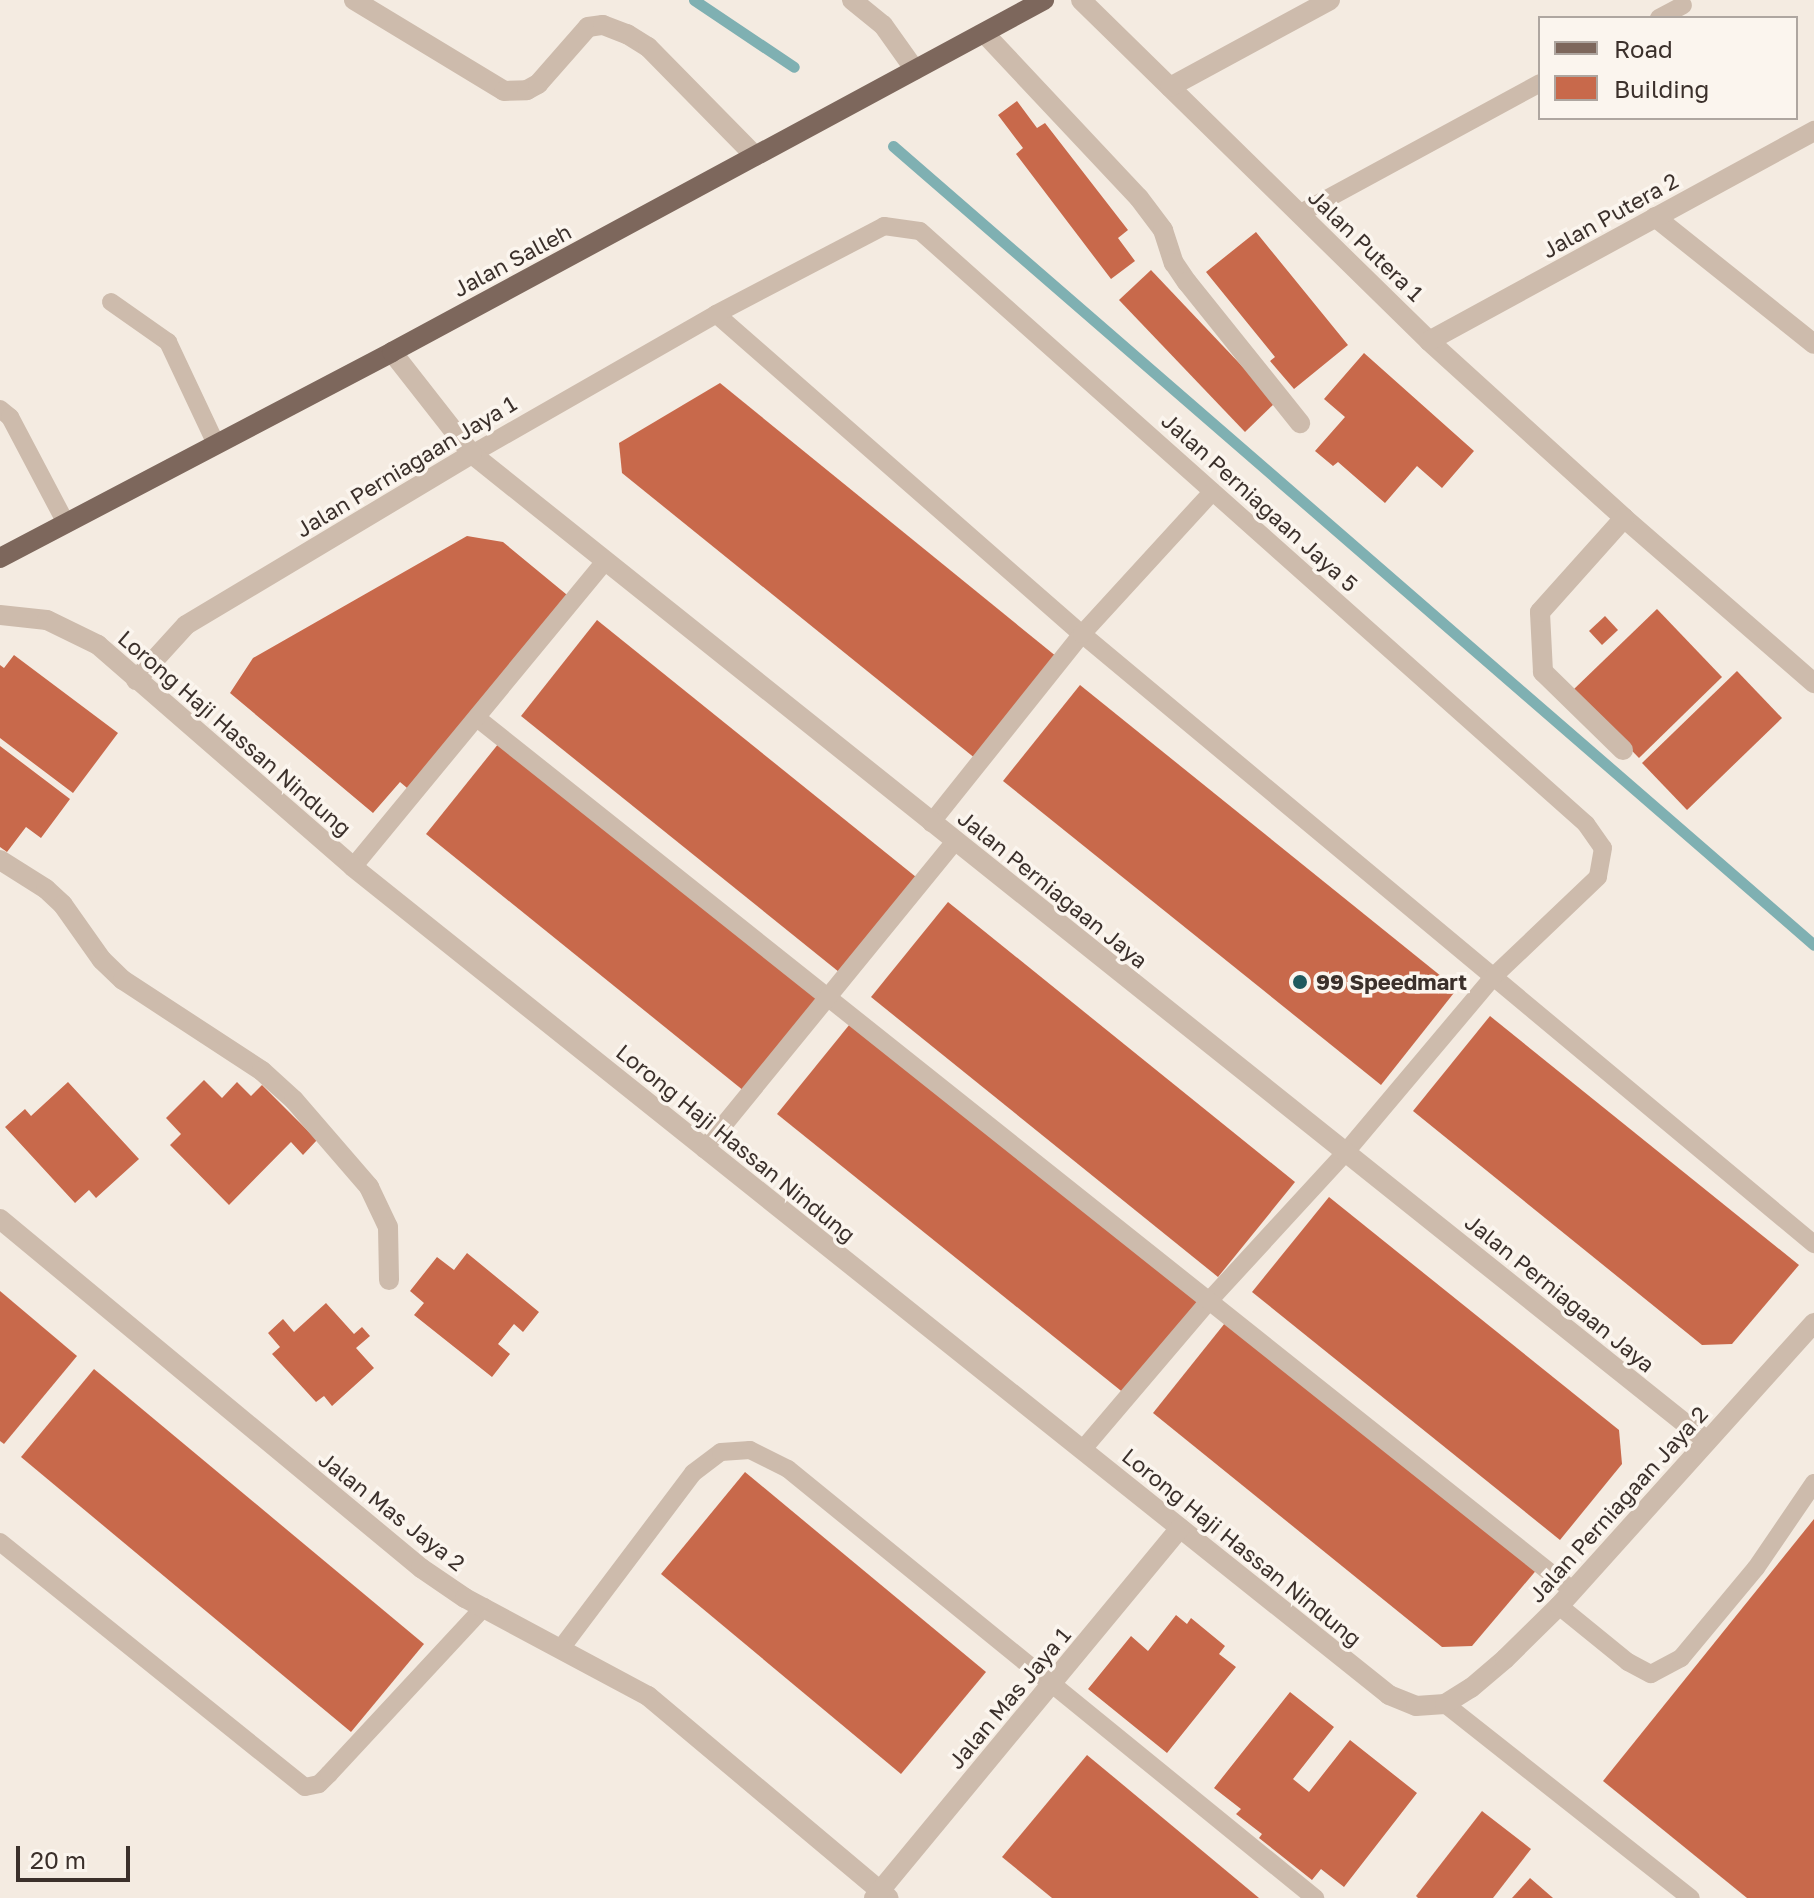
<!DOCTYPE html>
<html>
<head>
<meta charset="utf-8">
<style>
	body { margin:0 }
	#map { position:relative; width:1814px; height:1898px; overflow:hidden; background:#f4ebe1; font-family:"Golos Text",sans-serif }
	div>[style] { position:absolute }
	.stream>* { height:11px; margin:-5.5px; padding:0 5.5px; transform-origin:5.5px; border-radius:5.5px; background:#7fb0b2 }
	.building>* { inset:0; background:#c8694b }
	.service>* { height:18px; margin:-9px; padding:0 9px; transform-origin:9px; border-radius:9px; background:#cdbbac }
	.minor>* { height:20px; margin:-10px; padding:0 10px; transform-origin:10px; border-radius:10px; background:#cdbbac }
	.primary>* { height:20px; margin:-10px; padding:0 10px; transform-origin:10px; border-radius:10px; background:#7d675c }
	.dots>* { width:22px; height:22px; translate:-50% -50%; box-sizing:border-box; border:4px solid #fbf5ee; border-radius:50% }
	span { translate:-50% -50%; white-space:nowrap; text-align:center; line-height:1.15; -webkit-text-stroke:7px #fbf5ee; paint-order:stroke }
	.street-label { font-size:22px; color:#3b302b }
	.poi-label { font-size:22px; color:#3b302b; font-weight:700 }
	.left { translate:0 -50%; text-align:left }
	.legend { position:absolute; left:1538px; top:16px; width:260px; height:104px; box-sizing:border-box; background:#fbf5ee; border:2px solid #aea6a0; margin:0; padding:10px 14px; list-style:none; font-size:24px; color:#3b302b }
	.legend li { display:flex; align-items:center; gap:16px; height:40px }
	.legend b { width:40px; border:2px solid #aea6a0 }
	.scale { position:absolute; left:16px; top:1846px; width:114px; height:36px; box-sizing:border-box; border:4px solid #3b302b; border-top:0; padding-left:10px; font-size:24px; line-height:28px; white-space:nowrap; color:#3b302b; -webkit-text-stroke:6px #fbf5ee; paint-order:stroke }
</style>
</head>
<body>
<div id="map">
	<div class="stream">
		<div style="left:694px;top:0;width:120px;rotate:33.8deg"></div>
		<div style="left:893px;top:146px;width:1219px;rotate:40.94deg"></div>
	</div>
	<div class="building">
		<div style="clip-path:polygon(1017px 101px,1037px 128px,1045px 123px,1128px 230px,1118px 238px,1135px 261px,1111px 279px,1016px 154px,1023px 148px,998px 115px)"></div>
		<div style="clip-path:polygon(1256px 232px,1348px 345px,1294px 389px,1270px 361px,1275px 357px,1206px 272px)"></div>
		<div style="clip-path:polygon(1151px 270px,1276px 402px,1245px 432px,1119px 300px)"></div>
		<div style="clip-path:polygon(1364px 353px,1474px 451px,1442px 488px,1417px 466px,1385px 503px,1338px 462px,1333px 466px,1315px 451px,1345px 417px,1324px 399px)"></div>
		<div style="clip-path:polygon(720px 383px,1057px 657px,976px 759px,622px 473px,619px 443px)"></div>
		<div style="clip-path:polygon(467px 536px,503px 542px,572px 599px,413px 793px,400px 782px,373px 813px,230px 693px,253px 658px)"></div>
		<div style="clip-path:polygon(1657px 609px,1722px 677px,1639px 758px,1573px 690px)"></div>
		<div style="clip-path:polygon(1605px 616px,1618px 630px,1602px 645px,1589px 631px)"></div>
		<div style="clip-path:polygon(597px 620px,916px 877px,839px 972px,521px 716px)"></div>
		<div style="clip-path:polygon(14px 655px,118px 733px,73px 793px,0 738px,0 665px,4px 668px)"></div>
		<div style="clip-path:polygon(1737px 671px,1782px 718px,1687px 810px,1642px 763px)"></div>
		<div style="clip-path:polygon(1080px 685px,1457px 989px,1381px 1085px,1003px 781px)"></div>
		<div style="clip-path:polygon(503px 738px,821px 995px,744px 1091px,426px 834px)"></div>
		<div style="clip-path:polygon(0 746px,70px 799px,41px 838px,26px 827px,7px 852px,0 847px)"></div>
		<div style="clip-path:polygon(948px 902px,1295px 1182px,1218px 1277px,871px 997px)"></div>
		<div style="clip-path:polygon(1490px 1016px,1799px 1265px,1732px 1344px,1702px 1345px,1413px 1111px)"></div>
		<div style="clip-path:polygon(854px 1019px,1202px 1299px,1125px 1394px,777px 1114px)"></div>
		<div style="clip-path:polygon(204px 1080px,222px 1098px,237px 1082px,251px 1096px,262px 1085px,317px 1140px,303px 1155px,291px 1142px,229px 1205px,170px 1145px,181px 1134px,166px 1118px)"></div>
		<div style="clip-path:polygon(68px 1082px,139px 1159px,96px 1198px,89px 1190px,75px 1203px,5px 1127px,25px 1109px,31px 1116px)"></div>
		<div style="clip-path:polygon(1329px 1197px,1619px 1430px,1622px 1464px,1560px 1540px,1252px 1292px)"></div>
		<div style="clip-path:polygon(467px 1253px,539px 1312px,523px 1332px,514px 1324px,498px 1344px,510px 1354px,492px 1377px,414px 1315px,424px 1303px,410px 1291px,437px 1257px,454px 1270px)"></div>
		<div style="clip-path:polygon(0 1291px,77px 1356px,4px 1444px,0 1441px)"></div>
		<div style="clip-path:polygon(326px 1303px,354px 1334px,362px 1327px,370px 1336px,356px 1348px,374px 1368px,332px 1406px,324px 1396px,316px 1402px,272px 1354px,280px 1347px,268px 1333px,283px 1319px,294px 1332px)"></div>
		<div style="clip-path:polygon(1229px 1318px,1539px 1567px,1472px 1646px,1442px 1647px,1153px 1413px)"></div>
		<div style="clip-path:polygon(94px 1369px,424px 1644px,351px 1732px,21px 1457px)"></div>
		<div style="clip-path:polygon(745px 1472px,986px 1672px,901px 1774px,661px 1574px)"></div>
		<div style="clip-path:polygon(1814px 1519px,1814px 1898px,1747px 1898px,1603px 1781px)"></div>
		<div style="clip-path:polygon(1176px 1615px,1187px 1624px,1191px 1618px,1225px 1646px,1219px 1654px,1236px 1667px,1167px 1753px,1088px 1689px,1131px 1636px,1148px 1651px)"></div>
		<div style="clip-path:polygon(1290px 1692px,1334px 1727px,1293px 1779px,1309px 1792px,1350px 1740px,1417px 1793px,1344px 1887px,1321px 1869px,1312px 1880px,1259px 1838px,1262px 1834px,1236px 1814px,1241px 1809px,1214px 1788px)"></div>
		<div style="clip-path:polygon(1087px 1755px,1116px 1779px,1259px 1898px,1052px 1898px,1002px 1857px)"></div>
		<div style="clip-path:polygon(1482px 1811px,1531px 1849px,1493px 1898px,1418px 1898px,1416px 1896px)"></div>
		<div style="clip-path:polygon(1530px 1878px,1553px 1898px,1512px 1898px)"></div>
	</div>
	<div class="service">
		<div style="left:1659px;top:18px;width:27px;rotate:-28deg"></div>
		<div style="left:1299px;top:214px;width:274px;rotate:-28.5deg"></div>
		<div style="left:111px;top:302px;width:70px;rotate:35.1deg"></div>
		<div style="left:168px;top:342px;width:113px;rotate:64.8deg"></div>
		<div style="left:716px;top:314px;width:486px;rotate:41.2deg"></div>
		<div style="left:1082px;top:634px;width:953px;rotate:39.81deg"></div>
		<div style="left:0;top:409px;width:13px;rotate:39deg"></div>
		<div style="left:10px;top:417px;width:120px;rotate:62.2deg"></div>
		<div style="left:472px;top:454px;width:281px;rotate:-29.8deg"></div>
		<div style="left:716px;top:314px;width:190px;rotate:-27.6deg"></div>
		<div style="left:884px;top:226px;width:36px;rotate:8deg"></div>
		<div style="left:920px;top:231px;width:892px;rotate:41.68deg"></div>
		<div style="left:1586px;top:824px;width:29px;rotate:55deg"></div>
		<div style="left:1603px;top:848px;width:29px;rotate:100deg"></div>
		<div style="left:1598px;top:877px;width:144px;rotate:136.4deg"></div>
		<div style="left:1494px;top:976px;width:231px;rotate:130.1deg"></div>
		<div style="left:1345px;top:1153px;width:201px;rotate:132.6deg"></div>
		<div style="left:1209px;top:1301px;width:196px;rotate:130.4deg"></div>
		<div style="left:477px;top:718px;width:1400px;rotate:38.53deg"></div>
		<div style="left:931px;top:823px;width:242px;rotate:-51.4deg"></div>
		<div style="left:1082px;top:634px;width:193px;rotate:-47.5deg"></div>
		<div style="left:353px;top:867px;width:396px;rotate:-50.5deg"></div>
		<div style="left:704px;top:1149px;width:397px;rotate:-50.8deg"></div>
		<div style="left:0;top:1542px;width:391px;rotate:38.8deg"></div>
		<div style="left:305px;top:1787px;width:14px;rotate:-12deg"></div>
		<div style="left:319px;top:1784px;width:14px;rotate:-45deg"></div>
		<div style="left:329px;top:1774px;width:228px;rotate:-47.1deg"></div>
		<div style="left:1559px;top:1606px;width:89px;rotate:39.1deg"></div>
		<div style="left:1628px;top:1662px;width:26px;rotate:28deg"></div>
		<div style="left:1651px;top:1674px;width:34px;rotate:-28deg"></div>
		<div style="left:1681px;top:1658px;width:117px;rotate:-50.2deg"></div>
		<div style="left:1756px;top:1568px;width:103px;rotate:-55.7deg"></div>
		<div style="left:562px;top:1647px;width:218px;rotate:-53deg"></div>
		<div style="left:693px;top:1473px;width:35px;rotate:-37deg"></div>
		<div style="left:721px;top:1452px;width:29px;rotate:-4deg"></div>
		<div style="left:750px;top:1450px;width:42px;rotate:26.6deg"></div>
		<div style="left:788px;top:1469px;width:680px;rotate:39.15deg"></div>
		<div style="left:1445px;top:1704px;width:313px;rotate:38.3deg"></div>
	</div>
	<div class="minor">
		<div style="left:354px;top:0;width:175px;rotate:31.2deg"></div>
		<div style="left:504px;top:91px;width:23px;rotate:-2deg"></div>
		<div style="left:527px;top:90px;width:13px;rotate:-29deg"></div>
		<div style="left:538px;top:84px;width:76px;rotate:-48.7deg"></div>
		<div style="left:588px;top:27px;width:15px;rotate:-8deg"></div>
		<div style="left:603px;top:25px;width:26px;rotate:21deg"></div>
		<div style="left:627px;top:34px;width:25px;rotate:32deg"></div>
		<div style="left:648px;top:47px;width:153px;rotate:45.5deg"></div>
		<div style="left:852px;top:0;width:40px;rotate:39deg"></div>
		<div style="left:883px;top:25px;width:55px;rotate:54.6deg"></div>
		<div style="left:1081px;top:0;width:487px;rotate:44.4deg"></div>
		<div style="left:1429px;top:341px;width:263px;rotate:42.2deg"></div>
		<div style="left:1624px;top:518px;width:252px;rotate:41deg"></div>
		<div style="left:984px;top:33px;width:226px;rotate:46.8deg"></div>
		<div style="left:1139px;top:198px;width:40px;rotate:53deg"></div>
		<div style="left:1163px;top:230px;width:35px;rotate:72deg"></div>
		<div style="left:1174px;top:263px;width:23px;rotate:56deg"></div>
		<div style="left:1187px;top:282px;width:181px;rotate:51.3deg"></div>
		<div style="left:1170px;top:87px;width:182px;rotate:-28.5deg"></div>
		<div style="left:1655px;top:217px;width:203px;rotate:38.6deg"></div>
		<div style="left:1429px;top:341px;width:439px;rotate:-28.6deg"></div>
		<div style="left:392px;top:352px;width:130px;rotate:51.9deg"></div>
		<div style="left:472px;top:454px;width:1581px;rotate:38.63deg"></div>
		<div style="left:0;top:615px;width:47px;rotate:6.1deg"></div>
		<div style="left:47px;top:620px;width:57px;rotate:26.1deg"></div>
		<div style="left:98px;top:645px;width:338px;rotate:41deg"></div>
		<div style="left:353px;top:867px;width:1326px;rotate:38.63deg"></div>
		<div style="left:1389px;top:1695px;width:29px;rotate:22deg"></div>
		<div style="left:1416px;top:1706px;width:29px;rotate:-4deg"></div>
		<div style="left:1445px;top:1704px;width:31px;rotate:-32deg"></div>
		<div style="left:1471px;top:1688px;width:45px;rotate:-40.5deg"></div>
		<div style="left:1505px;top:1659px;width:76px;rotate:-44.5deg"></div>
		<div style="left:1559px;top:1606px;width:381px;rotate:-48deg"></div>
		<div style="left:136px;top:680px;width:74px;rotate:-47.7deg"></div>
		<div style="left:186px;top:625px;width:333px;rotate:-30.9deg"></div>
		<div style="left:1623px;top:750px;width:112px;rotate:-135.7deg"></div>
		<div style="left:1543px;top:672px;width:60px;rotate:-92.9deg"></div>
		<div style="left:1540px;top:612px;width:126px;rotate:-48.2deg"></div>
		<div style="left:0;top:860px;width:54px;rotate:32.2deg"></div>
		<div style="left:46px;top:889px;width:23px;rotate:43deg"></div>
		<div style="left:63px;top:905px;width:67px;rotate:54.7deg"></div>
		<div style="left:102px;top:960px;width:29px;rotate:44deg"></div>
		<div style="left:123px;top:980px;width:166px;rotate:33.2deg"></div>
		<div style="left:262px;top:1071px;width:43px;rotate:42.2deg"></div>
		<div style="left:294px;top:1100px;width:115px;rotate:49.2deg"></div>
		<div style="left:369px;top:1187px;width:44px;rotate:64.6deg"></div>
		<div style="left:388px;top:1227px;width:53px;rotate:88.9deg"></div>
		<div style="left:0;top:1219px;width:547px;rotate:39.66deg"></div>
		<div style="left:421px;top:1568px;width:53px;rotate:34.3deg"></div>
		<div style="left:465px;top:1598px;width:208px;rotate:28.2deg"></div>
		<div style="left:648px;top:1696px;width:314px;rotate:40deg"></div>
		<div style="left:874px;top:1898px;width:480px;rotate:-50.4deg"></div>
	</div>
	<div class="primary">
		<div style="left:0;top:558px;width:443px;rotate:-27.7deg"></div>
		<div style="left:392px;top:352px;width:741px;rotate:-28.36deg"></div>
	</div>
	<div class="dots">
		<div style="left:1300px;top:982px;background:#1f5a5e"></div>
	</div>
	<div class="street-label">
		<span style="left:1610px;top:215px;rotate:-29deg">Jalan Putera 2</span>
		<span style="left:1366px;top:245px;rotate:44deg">Jalan Putera 1</span>
		<span style="left:512px;top:260px;rotate:-28deg">Jalan Salleh</span>
		<span style="left:406px;top:466px;rotate:-31deg">Jalan Perniagaan Jaya 1</span>
		<span style="left:1260px;top:502px;rotate:42deg">Jalan Perniagaan Jaya 5</span>
		<span style="left:235px;top:733px;rotate:41deg">Lorong Haji Hassan Nindung</span>
		<span style="left:1053px;top:889px;rotate:39deg">Jalan Perniagaan Jaya</span>
		<span style="left:736px;top:1143px;rotate:39deg">Lorong Haji Hassan Nindung</span>
		<span style="left:1560px;top:1293px;rotate:39deg">Jalan Perniagaan Jaya</span>
		<span style="left:1618px;top:1504px;rotate:-48deg">Jalan Perniagaan Jaya 2</span>
		<span style="left:392px;top:1511px;rotate:38deg">Jalan Mas Jaya 2</span>
		<span style="left:1242px;top:1547px;rotate:39deg">Lorong Haji Hassan Nindung</span>
		<span style="left:1009px;top:1698px;rotate:-50deg">Jalan Mas Jaya 1</span>
	</div>
	<div class="poi-label">
		<span class="left" style="left:1316px;top:982px">99 Speedmart</span>
	</div>
	<ul class="legend">
	<li><b style="height:10px;background:#7d675c"></b>Road</li>
	<li><b style="height:22px;background:#c8694b"></b>Building</li>
	</ul>
	<div class="scale">20 m</div>
</div>
</body>
</html>
